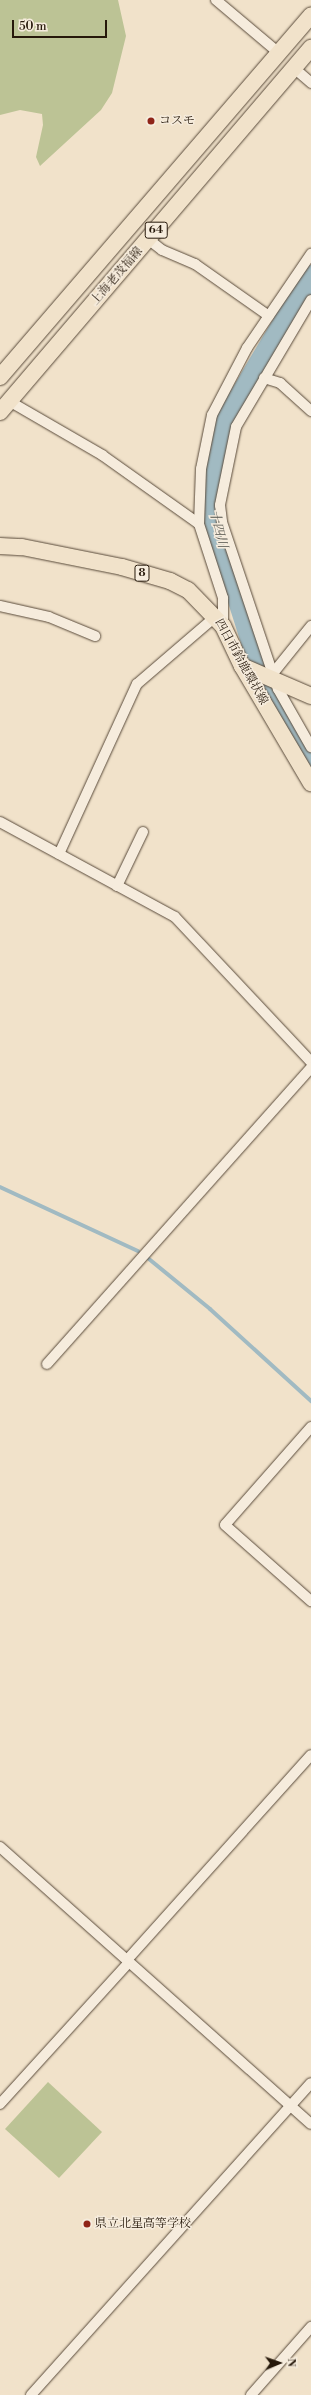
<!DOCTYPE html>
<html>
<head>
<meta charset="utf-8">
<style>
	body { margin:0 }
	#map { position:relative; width:311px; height:2395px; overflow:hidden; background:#f1e2ca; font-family:"Libre Bodoni","Noto Serif JP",serif }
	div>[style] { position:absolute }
	.green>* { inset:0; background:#bcc395 }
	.stream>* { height:4px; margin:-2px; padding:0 2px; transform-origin:2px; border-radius:2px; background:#a1bac2 }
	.river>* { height:23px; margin:-11.5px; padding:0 11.5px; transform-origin:11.5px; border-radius:11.5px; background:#a1bac2 }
	.roads { filter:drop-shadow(0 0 1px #594a3a) drop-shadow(0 0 1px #594a3a) }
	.street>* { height:10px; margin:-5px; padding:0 5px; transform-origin:5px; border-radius:5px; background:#f6ecdd }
	.primary>* { height:16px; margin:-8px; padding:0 8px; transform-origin:8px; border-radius:8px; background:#f1e2ca }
	.dots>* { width:11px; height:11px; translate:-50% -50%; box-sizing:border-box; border:2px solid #f6ecdd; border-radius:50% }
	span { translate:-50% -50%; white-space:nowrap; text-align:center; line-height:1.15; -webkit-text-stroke:3px #f6ecdd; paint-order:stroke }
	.shield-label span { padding:1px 3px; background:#f6ecdd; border:1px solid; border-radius:3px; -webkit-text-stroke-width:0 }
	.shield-label { font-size:11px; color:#26180a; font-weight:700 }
	.poi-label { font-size:12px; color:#26180a }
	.left { translate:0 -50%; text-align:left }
	.street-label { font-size:12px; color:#26180a }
	.water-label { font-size:13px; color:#51514a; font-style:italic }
	.north { position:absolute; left:259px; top:2343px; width:40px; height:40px; -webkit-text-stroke:3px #f6ecdd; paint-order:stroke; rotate:88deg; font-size:11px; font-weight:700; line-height:16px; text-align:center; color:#26180a }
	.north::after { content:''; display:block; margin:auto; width:14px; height:18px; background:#26180a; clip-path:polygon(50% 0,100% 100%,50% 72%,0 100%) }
	.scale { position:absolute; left:12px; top:20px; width:95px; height:18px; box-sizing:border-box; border:2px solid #26180a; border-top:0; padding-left:5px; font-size:12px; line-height:14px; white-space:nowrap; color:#26180a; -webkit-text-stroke:3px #f6ecdd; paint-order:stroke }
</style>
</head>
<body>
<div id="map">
	<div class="green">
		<div style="clip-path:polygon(0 0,118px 0,126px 36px,112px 93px,101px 110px,40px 166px,36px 157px,43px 125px,42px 114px,20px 110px,0 115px)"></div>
		<div style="clip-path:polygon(48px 2082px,102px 2132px,59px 2178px,5px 2129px)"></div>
	</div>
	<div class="stream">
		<div style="left:0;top:1187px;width:152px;rotate:24.9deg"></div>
		<div style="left:149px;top:1259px;width:79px;rotate:39.3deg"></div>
		<div style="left:210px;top:1309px;width:137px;rotate:42.3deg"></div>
	</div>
	<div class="river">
		<div style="left:311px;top:276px;width:173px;rotate:120.6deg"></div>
		<div style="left:223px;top:425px;width:88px;rotate:97.9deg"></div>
		<div style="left:211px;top:512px;width:166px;rotate:72.4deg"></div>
		<div style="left:261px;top:670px;width:106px;rotate:62deg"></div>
	</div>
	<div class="roads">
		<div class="street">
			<div style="left:216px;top:0;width:82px;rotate:40.1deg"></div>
			<div style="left:294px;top:68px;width:23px;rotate:41deg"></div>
			<div style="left:148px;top:239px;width:18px;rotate:38deg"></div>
			<div style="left:162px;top:250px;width:36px;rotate:23deg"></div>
			<div style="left:195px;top:264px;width:90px;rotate:35.1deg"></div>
			<div style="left:311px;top:300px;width:147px;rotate:120.6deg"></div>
			<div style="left:236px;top:427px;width:80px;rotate:101.6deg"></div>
			<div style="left:220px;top:505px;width:17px;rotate:83deg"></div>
			<div style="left:222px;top:522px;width:176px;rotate:71.5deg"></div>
			<div style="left:278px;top:689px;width:67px;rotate:60.4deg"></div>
			<div style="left:264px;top:378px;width:17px;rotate:17deg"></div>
			<div style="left:280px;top:383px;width:42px;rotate:42.1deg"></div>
			<div style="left:9px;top:401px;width:108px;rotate:30.1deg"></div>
			<div style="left:102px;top:455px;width:119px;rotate:35.4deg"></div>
			<div style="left:199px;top:524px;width:78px;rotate:72deg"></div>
			<div style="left:223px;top:598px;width:28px;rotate:90deg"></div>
			<div style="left:199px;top:524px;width:55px;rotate:-87.9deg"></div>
			<div style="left:201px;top:469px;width:55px;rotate:-78.5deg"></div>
			<div style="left:212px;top:415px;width:76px;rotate:-62.4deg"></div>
			<div style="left:247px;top:348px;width:114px;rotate:-55.8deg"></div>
			<div style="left:0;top:606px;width:50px;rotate:12.7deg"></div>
			<div style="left:49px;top:617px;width:50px;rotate:22.4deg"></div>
			<div style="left:274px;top:672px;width:59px;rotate:-51.2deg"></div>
			<div style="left:0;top:822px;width:199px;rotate:28.5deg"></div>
			<div style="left:175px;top:917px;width:199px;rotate:46.8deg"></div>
			<div style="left:59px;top:854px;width:187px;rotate:-65.4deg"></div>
			<div style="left:137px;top:684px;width:104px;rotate:-40.7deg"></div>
			<div style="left:117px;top:886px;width:60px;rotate:-64.3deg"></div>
			<div style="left:47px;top:1364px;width:397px;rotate:-48.3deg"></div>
			<div style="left:311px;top:1427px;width:130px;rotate:131.3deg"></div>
			<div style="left:225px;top:1525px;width:115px;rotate:41.5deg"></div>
			<div style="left:0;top:1847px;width:416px;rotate:41.7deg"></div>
			<div style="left:127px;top:1960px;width:275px;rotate:-48.1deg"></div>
			<div style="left:0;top:2104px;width:192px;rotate:-47.7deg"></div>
			<div style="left:31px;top:2395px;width:419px;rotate:-48.1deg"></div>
			<div style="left:251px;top:2395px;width:91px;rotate:-48.6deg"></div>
		</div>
		<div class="primary">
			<div style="left:0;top:377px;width:477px;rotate:-49.3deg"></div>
			<div style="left:0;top:412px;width:479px;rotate:-49.5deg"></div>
			<div style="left:0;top:546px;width:22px;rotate:3deg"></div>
			<div style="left:22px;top:547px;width:102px;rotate:11.3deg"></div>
			<div style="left:122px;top:567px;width:50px;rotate:16.3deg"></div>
			<div style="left:170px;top:581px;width:20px;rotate:27deg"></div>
			<div style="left:188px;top:590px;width:50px;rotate:45.8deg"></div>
			<div style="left:223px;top:626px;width:44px;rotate:64.6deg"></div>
			<div style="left:242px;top:666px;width:136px;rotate:59.5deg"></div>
			<div style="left:242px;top:666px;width:75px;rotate:23.5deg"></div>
		</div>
	</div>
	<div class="dots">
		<div style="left:151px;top:121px;background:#8f2418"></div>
		<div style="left:87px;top:2224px;background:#8f2418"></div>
	</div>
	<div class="shield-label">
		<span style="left:156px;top:230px">64</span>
		<span style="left:142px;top:573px">8</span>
	</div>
	<div class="poi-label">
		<span class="left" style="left:159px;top:121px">コスモ</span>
		<span class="left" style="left:95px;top:2224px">県立北星高等学校</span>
	</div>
	<div class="street-label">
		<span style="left:117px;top:276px;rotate:-49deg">上海老茂福線</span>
		<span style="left:241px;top:662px;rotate:61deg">四日市鈴鹿環状線</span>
	</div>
	<div class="water-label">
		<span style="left:218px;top:529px;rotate:76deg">十四川</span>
	</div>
	<div class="north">N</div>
	<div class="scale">50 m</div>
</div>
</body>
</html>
